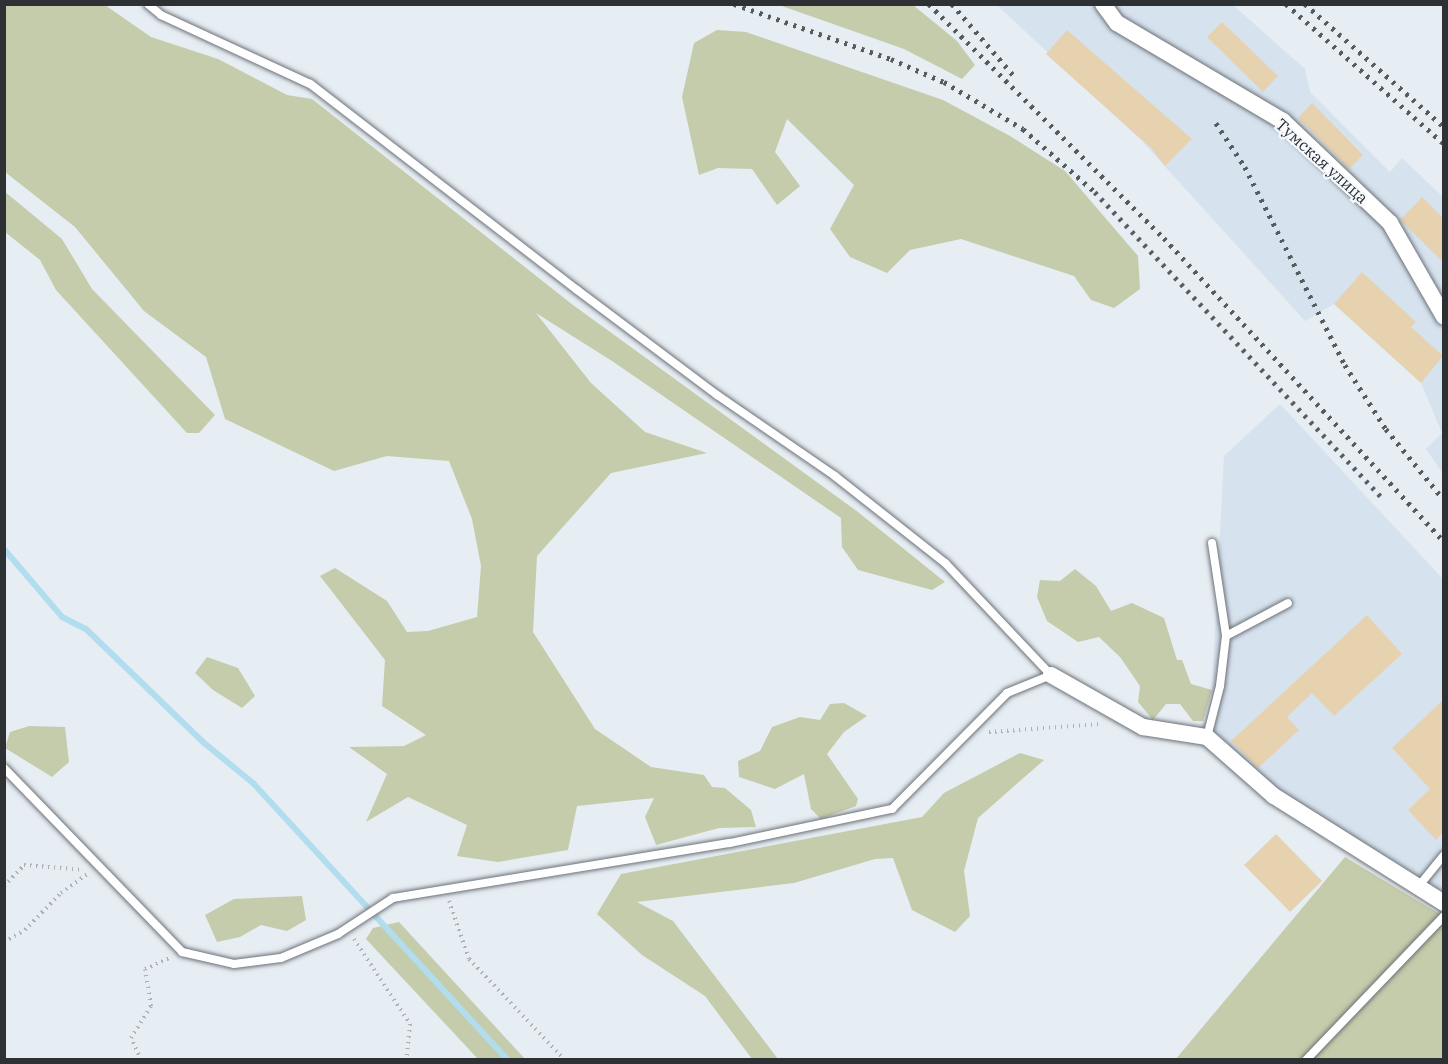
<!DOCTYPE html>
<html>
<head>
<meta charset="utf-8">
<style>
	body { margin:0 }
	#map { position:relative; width:1448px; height:1064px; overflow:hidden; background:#e6edf3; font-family:"IBM Plex Serif",serif }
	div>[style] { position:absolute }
	.built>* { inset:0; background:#d6e2ee }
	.green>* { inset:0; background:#c5ccab }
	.stream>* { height:6px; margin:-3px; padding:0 3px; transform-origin:3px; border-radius:3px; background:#b2ddee }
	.building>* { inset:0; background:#e7d2b0 }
	.path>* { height:4px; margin-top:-2px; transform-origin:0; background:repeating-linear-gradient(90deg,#acb1b6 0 1.5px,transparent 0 6px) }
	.roads { filter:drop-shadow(0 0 2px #6c7277) drop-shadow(0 0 2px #6c7277) }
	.service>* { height:8px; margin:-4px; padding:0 4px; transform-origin:4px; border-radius:4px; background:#fff }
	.minor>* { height:16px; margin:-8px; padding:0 8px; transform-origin:8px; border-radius:8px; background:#fff }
	.rail>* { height:4.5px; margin-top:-2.25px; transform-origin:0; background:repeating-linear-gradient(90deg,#575b5e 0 3px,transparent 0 9px) }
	span { translate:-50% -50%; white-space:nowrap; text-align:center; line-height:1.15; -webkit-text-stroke:4.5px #f6fafe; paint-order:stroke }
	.street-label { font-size:16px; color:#2e3133 }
	.frame { position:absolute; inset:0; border:6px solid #2e3133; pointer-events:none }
</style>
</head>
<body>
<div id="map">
	<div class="built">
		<div style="clip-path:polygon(997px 5px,1233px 5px,1305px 69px,1310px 92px,1390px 172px,1402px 158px,1443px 197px,1443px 474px,1426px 449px,1442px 433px,1421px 383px,1334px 304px,1305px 321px,1142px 141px)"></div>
		<div style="clip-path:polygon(1280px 404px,1443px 579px,1443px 895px,1255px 774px,1210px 728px,1224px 456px)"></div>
	</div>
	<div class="green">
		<div style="clip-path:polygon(4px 5px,105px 5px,151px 37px,218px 59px,287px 95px,312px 99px,573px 305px,858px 512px,945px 582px,932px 590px,858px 570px,842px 547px,841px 518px,612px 361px,536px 313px,591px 383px,645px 432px,707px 453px,611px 473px,537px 556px,533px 632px,595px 729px,651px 767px,704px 775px,712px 787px,725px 788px,751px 810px,756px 827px,719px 828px,656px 845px,645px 817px,654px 798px,577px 806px,568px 850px,498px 862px,457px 856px,467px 825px,408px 797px,366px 822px,387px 774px,349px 747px,404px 746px,426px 735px,382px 706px,385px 660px,320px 576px,335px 568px,387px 601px,407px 632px,428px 631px,477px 617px,481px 566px,472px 519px,449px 461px,387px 456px,334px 471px,225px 419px,206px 357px,144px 311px,75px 227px,5px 172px)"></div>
		<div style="clip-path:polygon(779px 5px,913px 5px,957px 41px,975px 65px,962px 79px,904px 49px)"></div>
		<div style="clip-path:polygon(717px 30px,746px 32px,943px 100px,1010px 136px,1065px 171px,1138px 256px,1140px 289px,1114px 308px,1091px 300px,1074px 276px,961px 239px,910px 250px,887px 273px,850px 257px,830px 229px,854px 185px,787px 119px,775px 152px,800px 186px,777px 205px,752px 169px,718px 168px,699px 175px,682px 97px,694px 43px)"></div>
		<div style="clip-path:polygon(4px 191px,62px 239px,92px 289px,215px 415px,199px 433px,187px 433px,56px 290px,40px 260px,5px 232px)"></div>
		<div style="clip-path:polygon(1075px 569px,1096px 586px,1111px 611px,1132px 603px,1164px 618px,1177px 660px,1182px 660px,1191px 684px,1212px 690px,1203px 721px,1193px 721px,1180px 704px,1166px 704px,1153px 720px,1138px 702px,1140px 686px,1120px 657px,1099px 637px,1078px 642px,1047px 621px,1037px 597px,1040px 580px,1060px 581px)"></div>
		<div style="clip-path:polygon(207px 657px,238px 668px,255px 696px,242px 708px,213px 690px,195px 673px)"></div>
		<div style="clip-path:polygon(844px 703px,867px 716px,844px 732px,827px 754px,858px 799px,856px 806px,821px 819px,811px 809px,804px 774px,775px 789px,739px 777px,738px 761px,760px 751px,772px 727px,800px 717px,820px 720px,830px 704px)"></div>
		<div style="clip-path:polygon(29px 726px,65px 727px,69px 762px,52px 777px,5px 748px,10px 732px)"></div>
		<div style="clip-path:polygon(1020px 753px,1044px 760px,978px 818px,964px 871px,970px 916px,955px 932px,912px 910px,893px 858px,875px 859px,794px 883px,637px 902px,673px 921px,778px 1059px,752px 1059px,705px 996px,642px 955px,597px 914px,621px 874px,922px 817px,944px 793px)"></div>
		<div style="clip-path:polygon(1345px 857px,1443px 916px,1443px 1059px,1175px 1060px)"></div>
		<div style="clip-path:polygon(302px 896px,306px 920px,287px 931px,261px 925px,240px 937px,217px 942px,205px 915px,234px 899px)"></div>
		<div style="clip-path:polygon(399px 922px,525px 1059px,478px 1059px,366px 939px,373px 928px)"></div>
	</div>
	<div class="stream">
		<div style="left:4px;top:549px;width:89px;rotate:49.5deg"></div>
		<div style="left:62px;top:617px;width:27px;rotate:27deg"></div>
		<div style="left:86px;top:629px;width:163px;rotate:44deg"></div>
		<div style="left:203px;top:742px;width:65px;rotate:39.4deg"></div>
		<div style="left:253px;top:783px;width:377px;rotate:47.4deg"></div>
	</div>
	<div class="building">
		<div style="clip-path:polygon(1222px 22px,1278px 76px,1263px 92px,1207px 37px)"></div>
		<div style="clip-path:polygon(1067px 30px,1192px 139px,1165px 166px,1152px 149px,1046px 54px)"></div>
		<div style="clip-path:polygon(1312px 103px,1363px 155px,1349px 169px,1298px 118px)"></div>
		<div style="clip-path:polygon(1422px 197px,1443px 218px,1443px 262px,1400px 220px)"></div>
		<div style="clip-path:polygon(1362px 272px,1416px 322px,1411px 327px,1443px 356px,1421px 383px,1334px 304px)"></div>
		<div style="clip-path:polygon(1367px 615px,1402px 654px,1334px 716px,1312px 693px,1287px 717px,1299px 730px,1258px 768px,1231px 741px)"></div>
		<div style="clip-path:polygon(1443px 700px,1443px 832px,1436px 840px,1408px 810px,1430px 789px,1392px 748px)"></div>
		<div style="clip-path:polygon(1276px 834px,1322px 881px,1290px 912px,1244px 865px)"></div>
	</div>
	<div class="path">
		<div style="left:989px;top:732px;width:112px;rotate:-4.1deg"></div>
		<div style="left:4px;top:886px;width:29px;rotate:-46deg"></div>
		<div style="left:24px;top:865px;width:60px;rotate:4.8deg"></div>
		<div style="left:449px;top:901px;width:61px;rotate:71deg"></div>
		<div style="left:469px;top:959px;width:139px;rotate:46.5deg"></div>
		<div style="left:354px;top:939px;width:102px;rotate:56.6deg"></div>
		<div style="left:410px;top:1024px;width:36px;rotate:96deg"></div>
		<div style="left:4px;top:942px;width:24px;rotate:-30deg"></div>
		<div style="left:25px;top:930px;width:52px;rotate:-45.8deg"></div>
		<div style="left:61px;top:893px;width:34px;rotate:-36deg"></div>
		<div style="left:141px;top:1060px;width:24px;rotate:-114deg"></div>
		<div style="left:131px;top:1038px;width:38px;rotate:-58deg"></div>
		<div style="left:151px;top:1006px;width:37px;rotate:-99deg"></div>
		<div style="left:145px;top:969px;width:27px;rotate:-24deg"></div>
	</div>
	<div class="roads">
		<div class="service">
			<div style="left:1212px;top:543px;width:94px;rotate:81.4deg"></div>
			<div style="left:1207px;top:737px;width:53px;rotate:-75.7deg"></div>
			<div style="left:1220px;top:686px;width:50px;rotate:-83.2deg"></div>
			<div style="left:1226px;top:636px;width:70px;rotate:-28deg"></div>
			<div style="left:4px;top:768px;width:256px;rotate:45.9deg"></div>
			<div style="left:182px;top:952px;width:53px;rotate:13deg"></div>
			<div style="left:234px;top:964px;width:47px;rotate:-7.3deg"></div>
			<div style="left:281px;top:958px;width:62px;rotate:-22.8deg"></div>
			<div style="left:338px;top:934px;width:66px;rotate:-33.2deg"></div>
			<div style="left:393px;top:898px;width:341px;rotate:-9.3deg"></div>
			<div style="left:730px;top:843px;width:166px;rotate:-11.9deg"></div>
			<div style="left:892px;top:809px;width:163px;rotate:-45.2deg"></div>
			<div style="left:1007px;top:693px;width:48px;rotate:-22.2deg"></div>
			<div style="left:1051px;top:675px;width:154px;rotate:-133.4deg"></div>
			<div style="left:945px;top:563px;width:140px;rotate:-141.7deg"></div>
			<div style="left:835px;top:476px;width:143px;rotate:-145.5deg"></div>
			<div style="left:717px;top:395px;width:175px;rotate:-143.1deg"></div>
			<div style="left:577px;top:290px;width:337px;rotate:-142.3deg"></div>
			<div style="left:310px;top:84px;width:164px;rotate:-155.2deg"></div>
			<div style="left:161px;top:15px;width:17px;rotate:-140deg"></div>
			<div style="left:1418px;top:887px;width:41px;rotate:-50.9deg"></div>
			<div style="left:1306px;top:1060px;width:199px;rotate:-46.2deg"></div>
		</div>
		<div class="minor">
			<div style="left:1103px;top:4px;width:24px;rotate:54deg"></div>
			<div style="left:1117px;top:23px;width:193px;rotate:30.6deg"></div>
			<div style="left:1283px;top:121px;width:148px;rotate:43.6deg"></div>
			<div style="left:1390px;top:223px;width:108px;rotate:60.1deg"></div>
			<div style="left:1051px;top:675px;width:106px;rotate:29.5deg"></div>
			<div style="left:1143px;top:727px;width:65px;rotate:8.9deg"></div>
			<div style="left:1207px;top:737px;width:89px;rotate:41.4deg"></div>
			<div style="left:1274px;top:796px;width:201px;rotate:32.2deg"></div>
		</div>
	</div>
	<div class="rail">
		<div style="left:734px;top:4px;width:166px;rotate:19.3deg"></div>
		<div style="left:891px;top:59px;width:58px;rotate:23.5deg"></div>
		<div style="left:944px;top:82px;width:92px;rotate:30.7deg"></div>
		<div style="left:1023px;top:129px;width:96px;rotate:41.2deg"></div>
		<div style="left:1095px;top:192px;width:418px;rotate:46.8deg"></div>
		<div style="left:929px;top:4px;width:332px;rotate:44.9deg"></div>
		<div style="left:1164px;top:238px;width:413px;rotate:47.3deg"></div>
		<div style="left:952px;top:4px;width:96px;rotate:49.2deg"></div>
		<div style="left:1286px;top:4px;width:211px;rotate:41.5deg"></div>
		<div style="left:1305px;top:4px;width:186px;rotate:41.5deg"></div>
		<div style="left:1216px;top:123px;width:53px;rotate:56.6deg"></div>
		<div style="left:1245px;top:167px;width:222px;rotate:63.2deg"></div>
		<div style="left:1345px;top:365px;width:76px;rotate:57.4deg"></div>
		<div style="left:1386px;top:429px;width:85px;rotate:50.7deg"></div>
	</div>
	<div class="street-label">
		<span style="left:1322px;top:161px;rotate:42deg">Тумская улица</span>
	</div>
	<div class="frame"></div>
</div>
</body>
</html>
